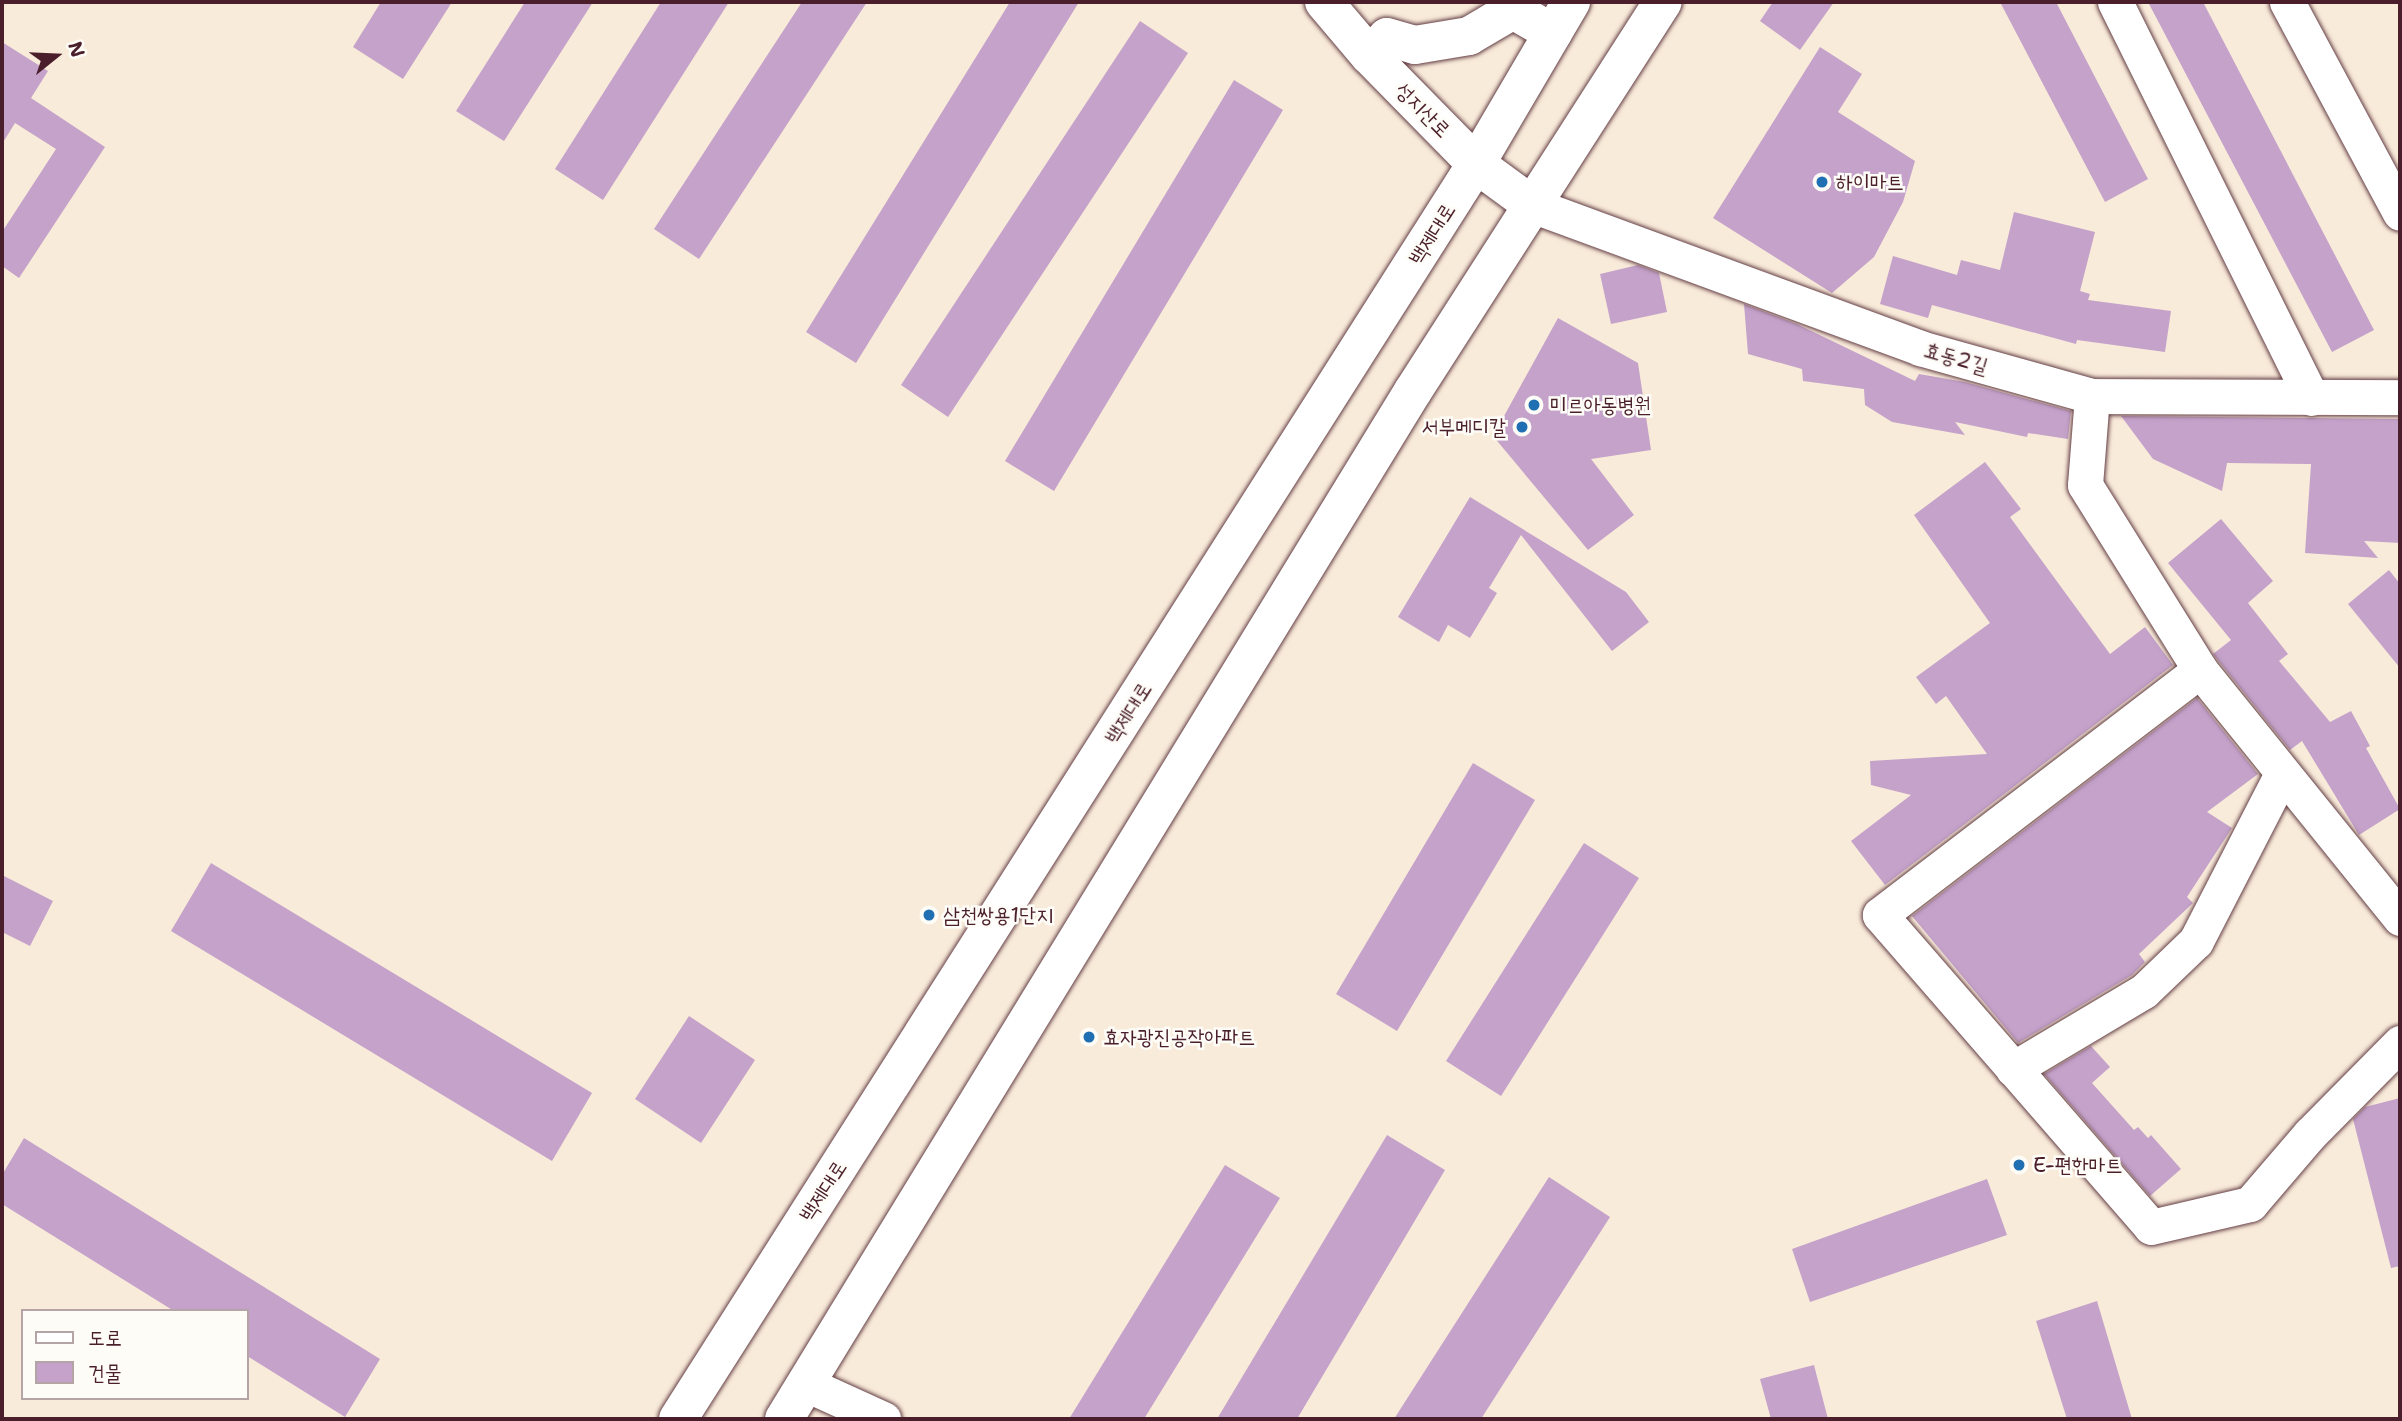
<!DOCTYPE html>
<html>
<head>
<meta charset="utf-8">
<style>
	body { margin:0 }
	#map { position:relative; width:2402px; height:1421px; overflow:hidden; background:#f9ebda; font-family:"Shantell Sans","Poor Story",sans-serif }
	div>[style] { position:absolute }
	.building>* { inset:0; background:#c4a2ca }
	.roads { filter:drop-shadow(0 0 2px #643e45) drop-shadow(0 0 2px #643e45) }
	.minor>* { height:35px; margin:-17.5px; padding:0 17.5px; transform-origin:17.5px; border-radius:17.5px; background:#fff }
	.tertiary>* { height:38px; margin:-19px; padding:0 19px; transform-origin:19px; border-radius:19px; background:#fff }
	.dots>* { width:19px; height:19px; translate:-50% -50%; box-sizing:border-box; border:4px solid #fdfcf7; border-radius:50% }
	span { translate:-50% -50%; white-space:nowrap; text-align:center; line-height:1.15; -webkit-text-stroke:5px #fdfcf7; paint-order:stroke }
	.street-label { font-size:21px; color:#4a1f2b }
	.poi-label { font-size:21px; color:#4a1f2b }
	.left { translate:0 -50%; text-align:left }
	.right { translate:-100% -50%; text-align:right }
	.frame { position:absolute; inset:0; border:4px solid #4a1f2b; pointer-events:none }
	.legend { position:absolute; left:21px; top:1309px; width:228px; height:91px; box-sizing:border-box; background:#fdfcf7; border:2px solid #b5a4a5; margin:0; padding:9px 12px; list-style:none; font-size:21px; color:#4a1f2b }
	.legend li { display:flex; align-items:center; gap:14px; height:35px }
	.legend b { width:35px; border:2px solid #b5a4a5 }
	.north { position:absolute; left:21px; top:21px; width:70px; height:70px; -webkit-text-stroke:5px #fdfcf7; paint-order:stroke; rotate:72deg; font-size:19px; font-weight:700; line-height:28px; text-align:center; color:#4a1f2b }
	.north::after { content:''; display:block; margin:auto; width:24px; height:32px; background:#4a1f2b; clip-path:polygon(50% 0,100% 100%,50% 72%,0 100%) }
</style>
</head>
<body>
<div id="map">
	<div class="building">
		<div style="clip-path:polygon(381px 2px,452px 2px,403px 79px,353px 47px)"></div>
		<div style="clip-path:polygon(525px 2px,593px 2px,504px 141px,456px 111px)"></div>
		<div style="clip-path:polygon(661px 2px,729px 2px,603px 200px,555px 169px)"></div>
		<div style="clip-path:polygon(802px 2px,867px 2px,699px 259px,654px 229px)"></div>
		<div style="clip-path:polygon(1010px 2px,1079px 2px,856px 363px,806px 332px)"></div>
		<div style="clip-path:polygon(1773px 2px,1834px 2px,1800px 50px,1760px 21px)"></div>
		<div style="clip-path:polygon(2000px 2px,2056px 2px,2148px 179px,2105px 202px)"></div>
		<div style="clip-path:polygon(2148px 2px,2203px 2px,2374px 330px,2332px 352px)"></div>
		<div style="clip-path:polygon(1140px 21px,1188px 53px,948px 417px,901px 385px)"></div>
		<div style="clip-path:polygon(2px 42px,48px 71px,31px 98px,105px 147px,19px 278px,2px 266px,2px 232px,56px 149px,15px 123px,2px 144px)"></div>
		<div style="clip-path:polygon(1820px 47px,1862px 74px,1838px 112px,1915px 161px,1903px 202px,1874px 257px,1832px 293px,1713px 218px)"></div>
		<div style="clip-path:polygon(1234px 80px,1283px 110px,1054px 491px,1005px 461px)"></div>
		<div style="clip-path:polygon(2014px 212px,2095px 232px,2080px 291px,2090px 294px,2088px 300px,2171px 311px,2165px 352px,2077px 340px,2076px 344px,1932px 305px,1928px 318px,1880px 304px,1893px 256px,1957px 275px,1961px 260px,2000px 270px)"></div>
		<div style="clip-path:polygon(1638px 265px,1659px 273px,1667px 312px,1611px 324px,1600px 274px)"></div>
		<div style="clip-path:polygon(1744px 304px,1797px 324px,1915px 381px,1919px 374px,1965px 382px,2071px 411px,2068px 439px,2028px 433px,2027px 437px,1955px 422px,1965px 435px,1892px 422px,1865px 405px,1864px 389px,1803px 381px,1802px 369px,1748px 354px)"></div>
		<div style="clip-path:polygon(1558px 318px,1638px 363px,1651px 450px,1591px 459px,1634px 515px,1588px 550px,1493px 436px)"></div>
		<div style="clip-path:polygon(2121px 416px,2400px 419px,2400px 543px,2364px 541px,2378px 558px,2305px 553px,2311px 464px,2227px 463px,2222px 491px,2153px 459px)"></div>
		<div style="clip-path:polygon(1985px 462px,2021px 509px,2010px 517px,2110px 654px,2145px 627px,2173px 665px,1885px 885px,1851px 841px,1911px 795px,1871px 785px,1870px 761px,1987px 754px,1946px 696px,1936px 704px,1916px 677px,1990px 623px,1914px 515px)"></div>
		<div style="clip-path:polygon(1470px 497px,1626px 592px,1649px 622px,1612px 651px,1521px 535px,1489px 588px,1497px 593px,1470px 638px,1448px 625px,1439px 642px,1398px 617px)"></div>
		<div style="clip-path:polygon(2221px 519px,2273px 581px,2248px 603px,2288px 654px,2279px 661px,2330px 722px,2351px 711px,2370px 746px,2366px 748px,2400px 809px,2359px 835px,2302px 741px,2290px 750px,2216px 658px,2213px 654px,2231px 640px,2168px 563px)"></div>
		<div style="clip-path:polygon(2389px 570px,2400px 584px,2400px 668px,2348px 604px)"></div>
		<div style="clip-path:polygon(2197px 698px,2258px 774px,2207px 812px,2232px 828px,2187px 897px,2193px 903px,2139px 954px,2145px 962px,2132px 975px,2018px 1043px,1912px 916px)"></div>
		<div style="clip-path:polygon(1473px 763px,1535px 800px,1397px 1031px,1336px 994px)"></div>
		<div style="clip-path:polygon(1584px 843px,1639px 878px,1501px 1096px,1446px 1061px)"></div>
		<div style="clip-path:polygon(211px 863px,592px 1093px,552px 1161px,171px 931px)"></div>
		<div style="clip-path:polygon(2px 875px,53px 901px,30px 946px,2px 932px)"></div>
		<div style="clip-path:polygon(689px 1016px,755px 1060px,701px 1143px,635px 1099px)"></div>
		<div style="clip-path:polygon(2091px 1046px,2110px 1067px,2092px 1083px,2134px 1130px,2138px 1127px,2148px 1138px,2151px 1135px,2181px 1169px,2150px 1196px,2044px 1074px)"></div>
		<div style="clip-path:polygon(2400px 1098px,2400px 1266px,2391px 1268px,2353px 1119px,2365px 1107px)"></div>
		<div style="clip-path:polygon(1387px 1135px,1445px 1170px,1297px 1419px,1217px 1419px)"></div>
		<div style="clip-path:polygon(24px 1138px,380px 1359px,345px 1417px,247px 1356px,247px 1311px,174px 1311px,2px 1204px,2px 1175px)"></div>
		<div style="clip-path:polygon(1225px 1165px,1280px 1198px,1144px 1419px,1069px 1419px)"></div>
		<div style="clip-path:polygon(1549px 1177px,1610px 1217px,1481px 1419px,1394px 1419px)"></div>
		<div style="clip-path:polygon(1987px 1179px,2007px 1235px,1810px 1302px,1792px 1249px)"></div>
		<div style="clip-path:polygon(2097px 1301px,2132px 1419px,2067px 1419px,2036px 1321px)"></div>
		<div style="clip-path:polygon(1814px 1365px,1828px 1419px,1771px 1419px,1760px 1379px)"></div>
	</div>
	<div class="roads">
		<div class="minor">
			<div style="left:2115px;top:2px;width:442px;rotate:63.6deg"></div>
			<div style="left:2287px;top:2px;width:239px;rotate:61.8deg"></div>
			<div style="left:1532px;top:205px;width:414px;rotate:20.2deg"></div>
			<div style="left:1920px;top:348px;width:179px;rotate:15.6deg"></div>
			<div style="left:2092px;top:396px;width:308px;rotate:0.2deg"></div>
			<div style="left:2092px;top:396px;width:89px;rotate:94.5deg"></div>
			<div style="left:2085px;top:485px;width:218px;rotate:58.1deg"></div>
			<div style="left:2200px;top:670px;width:319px;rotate:51.1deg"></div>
			<div style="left:2200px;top:670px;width:403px;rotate:142.6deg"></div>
			<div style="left:1880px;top:915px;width:413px;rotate:49deg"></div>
			<div style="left:2151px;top:1227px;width:102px;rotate:-13.1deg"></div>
			<div style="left:2250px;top:1204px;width:92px;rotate:-49.4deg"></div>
			<div style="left:2310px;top:1134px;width:128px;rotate:-45.3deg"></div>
			<div style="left:2013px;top:1069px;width:152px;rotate:-30.8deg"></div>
			<div style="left:2144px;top:991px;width:72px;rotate:-43.9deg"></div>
			<div style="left:2196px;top:941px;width:188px;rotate:-62.8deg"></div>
			<div style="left:806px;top:1384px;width:85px;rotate:24.4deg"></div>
		</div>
		<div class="tertiary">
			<div style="left:1324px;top:2px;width:70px;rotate:49.7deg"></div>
			<div style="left:1369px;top:55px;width:153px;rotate:45.5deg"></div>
			<div style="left:1476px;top:164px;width:69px;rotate:36.2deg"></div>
			<div style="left:1369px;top:55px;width:25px;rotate:-45deg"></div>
			<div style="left:1387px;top:37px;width:29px;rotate:16deg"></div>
			<div style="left:1415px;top:45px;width:55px;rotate:-9.5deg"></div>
			<div style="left:1469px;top:36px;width:51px;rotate:-30.6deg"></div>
			<div style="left:1513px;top:10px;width:46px;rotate:29.9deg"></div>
			<div style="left:678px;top:1419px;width:1487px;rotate:-57.55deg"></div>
			<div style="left:1476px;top:164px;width:188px;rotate:-59.6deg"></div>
			<div style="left:784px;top:1419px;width:1205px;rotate:-58.54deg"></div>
			<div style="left:1413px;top:391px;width:462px;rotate:-57.3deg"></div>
		</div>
	</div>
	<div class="dots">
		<div style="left:1822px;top:182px;background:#1f6fb2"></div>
		<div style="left:1534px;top:405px;background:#1f6fb2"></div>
		<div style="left:1522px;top:427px;background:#1f6fb2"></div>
		<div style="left:929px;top:915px;background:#1f6fb2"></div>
		<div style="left:1089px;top:1037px;background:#1f6fb2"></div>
		<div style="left:2019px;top:1165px;background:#1f6fb2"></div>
	</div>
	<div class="street-label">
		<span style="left:1423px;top:110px;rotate:45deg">성지산로</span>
		<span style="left:1432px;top:234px;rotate:-58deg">백제대로</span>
		<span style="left:1956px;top:358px;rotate:16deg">효동2길</span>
		<span style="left:1128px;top:713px;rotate:-58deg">백제대로</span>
		<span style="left:823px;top:1191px;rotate:-57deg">백제대로</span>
	</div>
	<div class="poi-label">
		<span class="left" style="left:1836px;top:182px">하이마트</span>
		<span class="left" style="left:1550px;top:405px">미르아동병원</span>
		<span class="right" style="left:1506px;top:427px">서부메디칼</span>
		<span class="left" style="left:943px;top:915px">삼천쌍용1단지</span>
		<span class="left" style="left:1103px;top:1037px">효자광진공작아파트</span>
		<span class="left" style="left:2033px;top:1165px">E-편한마트</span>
	</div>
	<div class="frame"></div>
	<ul class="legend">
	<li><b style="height:9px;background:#fff"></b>도로</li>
	<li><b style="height:19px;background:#c4a2ca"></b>건물</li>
	</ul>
	<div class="north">N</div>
</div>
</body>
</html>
